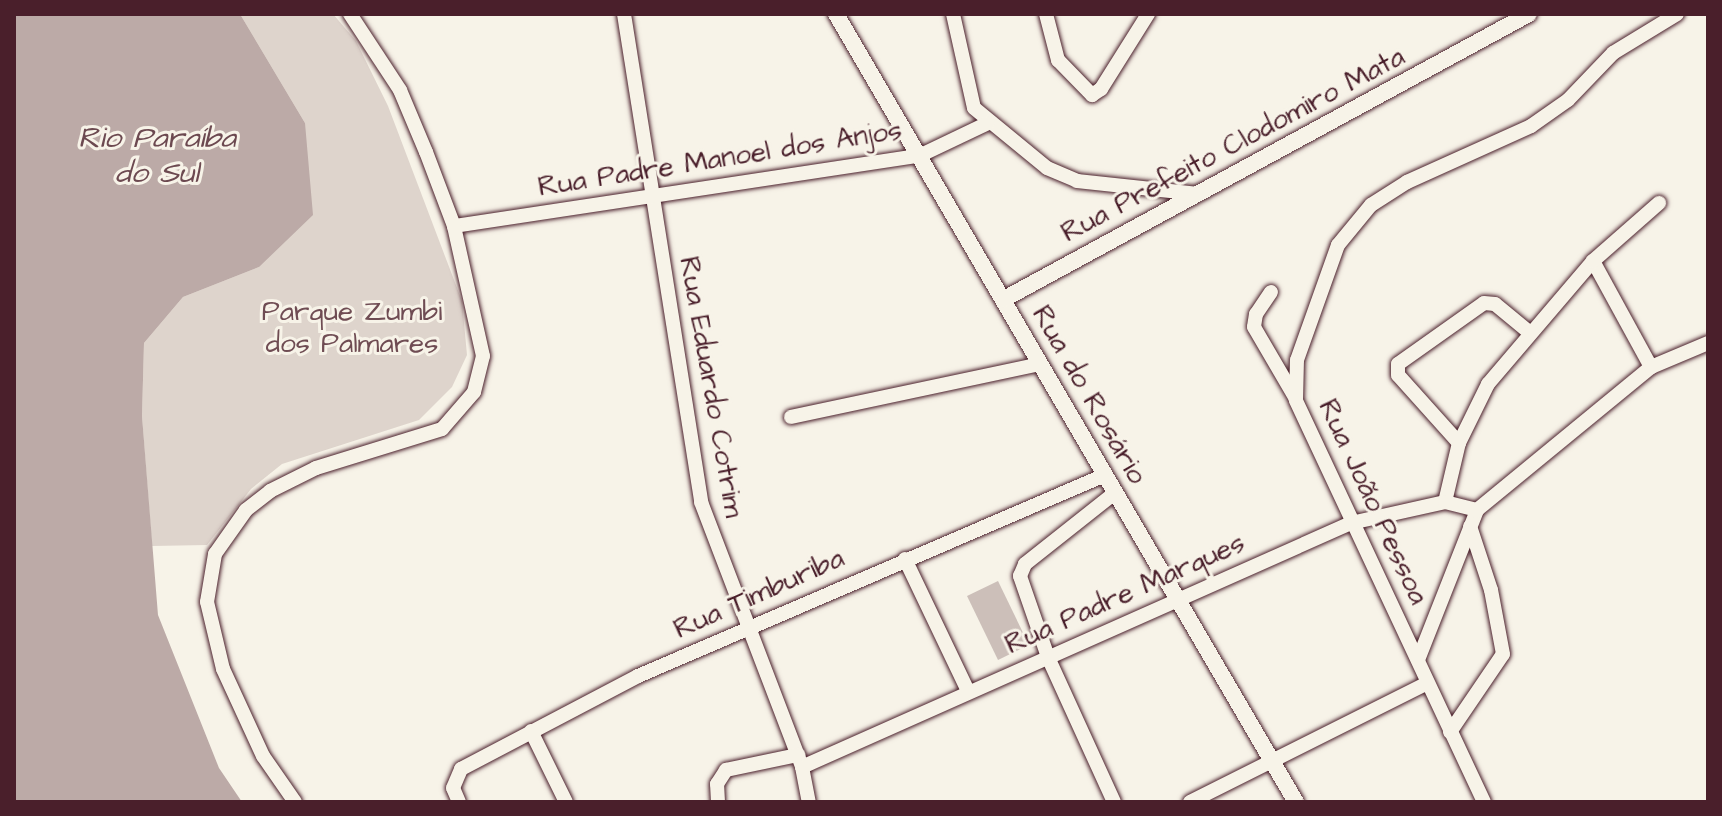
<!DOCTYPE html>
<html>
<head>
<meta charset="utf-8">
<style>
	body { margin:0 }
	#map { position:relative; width:1722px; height:816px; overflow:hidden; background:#f7f3e8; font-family:"Architects Daughter",sans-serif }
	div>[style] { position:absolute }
	.green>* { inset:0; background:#ded4cc }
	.water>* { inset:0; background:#bcaaa7 }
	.building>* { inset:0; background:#ccbfb9 }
	.roads { filter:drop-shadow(0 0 2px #4a1f2b) drop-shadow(0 0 2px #4a1f2b) }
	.minor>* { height:14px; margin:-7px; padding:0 7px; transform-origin:7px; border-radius:7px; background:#f7f3e8 }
	.tertiary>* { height:16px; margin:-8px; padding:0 8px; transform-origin:8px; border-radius:8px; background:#f7f3e8 }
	span { translate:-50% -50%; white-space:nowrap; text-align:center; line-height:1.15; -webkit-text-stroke:6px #f7f3e8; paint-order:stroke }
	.street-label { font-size:28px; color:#4a1f2b }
	.park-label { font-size:28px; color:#6f4c53 }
	.water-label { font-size:30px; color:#6c4950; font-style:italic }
	.frame { position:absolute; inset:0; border:16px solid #4a1f2b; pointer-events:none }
</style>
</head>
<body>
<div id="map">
	<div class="green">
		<div style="clip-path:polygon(240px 14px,333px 14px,356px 41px,388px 106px,462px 301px,467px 355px,452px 387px,419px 420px,282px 464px,251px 489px,207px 545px,152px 546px,142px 416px,144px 343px,183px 297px,259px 267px,305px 123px)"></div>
	</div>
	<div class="water">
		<div style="clip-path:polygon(14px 14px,240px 14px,305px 123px,313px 215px,259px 267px,183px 297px,144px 343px,142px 416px,158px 615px,219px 768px,242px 802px,14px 802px)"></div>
	</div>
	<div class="building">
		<div style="clip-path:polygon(998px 581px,1029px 645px,998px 660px,967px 596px)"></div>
	</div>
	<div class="roads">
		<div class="minor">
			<div style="left:624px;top:14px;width:494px;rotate:81deg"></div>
			<div style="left:701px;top:502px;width:284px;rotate:69.1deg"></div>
			<div style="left:802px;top:767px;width:36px;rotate:79deg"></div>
			<div style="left:953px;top:14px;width:96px;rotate:77.4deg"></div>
			<div style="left:974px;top:108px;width:94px;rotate:39.4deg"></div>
			<div style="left:1047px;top:168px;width:33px;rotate:23deg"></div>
			<div style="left:1077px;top:181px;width:122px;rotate:6.1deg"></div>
			<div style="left:1046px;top:14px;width:48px;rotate:75.4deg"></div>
			<div style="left:1058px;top:60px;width:49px;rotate:45.8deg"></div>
			<div style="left:1092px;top:95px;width:11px;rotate:-34deg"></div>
			<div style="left:1101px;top:89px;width:89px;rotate:-57.9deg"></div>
			<div style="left:454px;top:226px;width:472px;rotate:-8.6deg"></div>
			<div style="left:921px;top:155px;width:74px;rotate:-25.5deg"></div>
			<div style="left:1593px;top:261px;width:121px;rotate:61.3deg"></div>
			<div style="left:1271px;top:292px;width:27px;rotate:124deg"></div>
			<div style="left:1256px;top:314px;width:13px;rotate:99deg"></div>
			<div style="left:1254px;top:327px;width:83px;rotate:59.7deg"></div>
			<div style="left:791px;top:417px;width:255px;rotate:-12deg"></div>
			<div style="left:1459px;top:443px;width:91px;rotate:-131.9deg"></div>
			<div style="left:1398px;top:375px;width:11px;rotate:-90deg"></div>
			<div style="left:1398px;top:364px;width:105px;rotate:-35.3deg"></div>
			<div style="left:1484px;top:303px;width:11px;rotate:5deg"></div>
			<div style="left:1495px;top:304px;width:44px;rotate:39.5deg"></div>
			<div style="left:1445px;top:502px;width:61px;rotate:-76.7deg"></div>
			<div style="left:1459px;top:443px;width:66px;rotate:-63.8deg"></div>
			<div style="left:1488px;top:384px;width:162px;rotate:-49.5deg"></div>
			<div style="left:1593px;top:261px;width:88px;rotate:-41.3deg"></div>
			<div style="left:905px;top:559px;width:146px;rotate:64.5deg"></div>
			<div style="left:1418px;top:660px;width:161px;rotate:-68.5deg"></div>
			<div style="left:1477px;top:510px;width:225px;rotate:-39.4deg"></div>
			<div style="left:1651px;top:367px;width:62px;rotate:-22.8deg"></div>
			<div style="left:531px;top:731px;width:79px;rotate:63.8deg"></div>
			<div style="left:1450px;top:732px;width:94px;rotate:-55.8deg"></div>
			<div style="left:1503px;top:654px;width:65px;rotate:-100.6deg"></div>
			<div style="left:1491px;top:590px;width:67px;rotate:-108.2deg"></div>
			<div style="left:802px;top:767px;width:601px;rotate:-23.96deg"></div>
			<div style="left:1351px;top:523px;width:96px;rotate:-12.6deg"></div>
			<div style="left:1445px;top:502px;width:33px;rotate:14deg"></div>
			<div style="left:295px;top:802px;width:56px;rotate:-124.8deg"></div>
			<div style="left:263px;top:756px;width:96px;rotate:-114.7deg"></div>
			<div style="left:223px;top:669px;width:69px;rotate:-103.4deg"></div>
			<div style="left:207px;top:602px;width:49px;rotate:-80.5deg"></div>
			<div style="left:215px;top:554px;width:54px;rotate:-54.8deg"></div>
			<div style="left:246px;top:510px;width:31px;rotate:-38deg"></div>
			<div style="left:270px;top:491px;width:51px;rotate:-26.6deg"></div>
			<div style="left:316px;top:468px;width:132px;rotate:-17.2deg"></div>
			<div style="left:442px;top:429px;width:49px;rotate:-49.1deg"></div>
			<div style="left:474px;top:392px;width:37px;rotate:-76deg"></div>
			<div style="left:483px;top:356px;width:133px;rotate:-102.6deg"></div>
			<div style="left:454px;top:226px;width:79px;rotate:-110.7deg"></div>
			<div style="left:426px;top:152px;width:67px;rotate:-112.8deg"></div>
			<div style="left:400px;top:90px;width:91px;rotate:-123.3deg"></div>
			<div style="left:459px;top:802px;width:15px;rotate:-113deg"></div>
			<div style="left:453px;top:788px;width:21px;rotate:-67deg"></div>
			<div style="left:461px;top:769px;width:200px;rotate:-27.7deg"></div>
			<div style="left:638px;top:676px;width:508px;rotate:-23.29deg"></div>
			<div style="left:718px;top:802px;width:18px;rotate:-93deg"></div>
			<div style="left:717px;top:784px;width:17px;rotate:-57deg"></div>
			<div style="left:726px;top:770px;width:74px;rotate:-11.8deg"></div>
			<div style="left:1114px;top:802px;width:159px;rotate:-114.5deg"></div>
			<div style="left:1048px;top:657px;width:86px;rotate:-109.1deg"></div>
			<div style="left:1020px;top:576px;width:13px;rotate:-67deg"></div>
			<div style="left:1025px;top:564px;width:116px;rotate:-38.4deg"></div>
			<div style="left:1190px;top:802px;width:264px;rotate:-26.6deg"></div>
			<div style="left:1484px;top:802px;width:444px;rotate:-115.1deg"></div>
			<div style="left:1296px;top:400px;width:40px;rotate:-88.6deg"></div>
			<div style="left:1297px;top:360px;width:122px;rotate:-70.4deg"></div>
			<div style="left:1338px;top:245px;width:52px;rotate:-50.5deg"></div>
			<div style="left:1371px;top:205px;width:43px;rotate:-32.6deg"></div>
			<div style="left:1407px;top:182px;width:136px;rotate:-24.3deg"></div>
			<div style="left:1531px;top:126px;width:45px;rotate:-35.1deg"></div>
			<div style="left:1568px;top:100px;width:65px;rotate:-46.2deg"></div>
			<div style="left:1613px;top:53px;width:75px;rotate:-31.4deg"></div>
		</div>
		<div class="tertiary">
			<div style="left:836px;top:14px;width:912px;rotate:59.73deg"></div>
			<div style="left:1004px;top:299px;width:597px;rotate:-28.5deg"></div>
		</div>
	</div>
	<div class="street-label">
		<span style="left:1233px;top:145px;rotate:-28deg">Rua Prefeito Clodomiro Mata</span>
		<span style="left:720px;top:159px;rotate:-9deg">Rua Padre Manoel dos Anjos</span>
		<span style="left:711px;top:387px;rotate:80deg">Rua Eduardo Cotrim</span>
		<span style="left:1089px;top:395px;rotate:60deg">Rua do Rosário</span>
		<span style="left:1373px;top:502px;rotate:65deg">Rua João Pessoa</span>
		<span style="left:759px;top:594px;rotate:-24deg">Rua Timburiba</span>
		<span style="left:1125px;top:594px;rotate:-24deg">Rua Padre Marques</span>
	</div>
	<div class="park-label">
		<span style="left:352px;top:328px">Parque Zumbi<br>dos Palmares</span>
	</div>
	<div class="water-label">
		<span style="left:157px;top:155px">Rio Paraíba<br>do Sul</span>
	</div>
	<div class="frame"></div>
</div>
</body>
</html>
